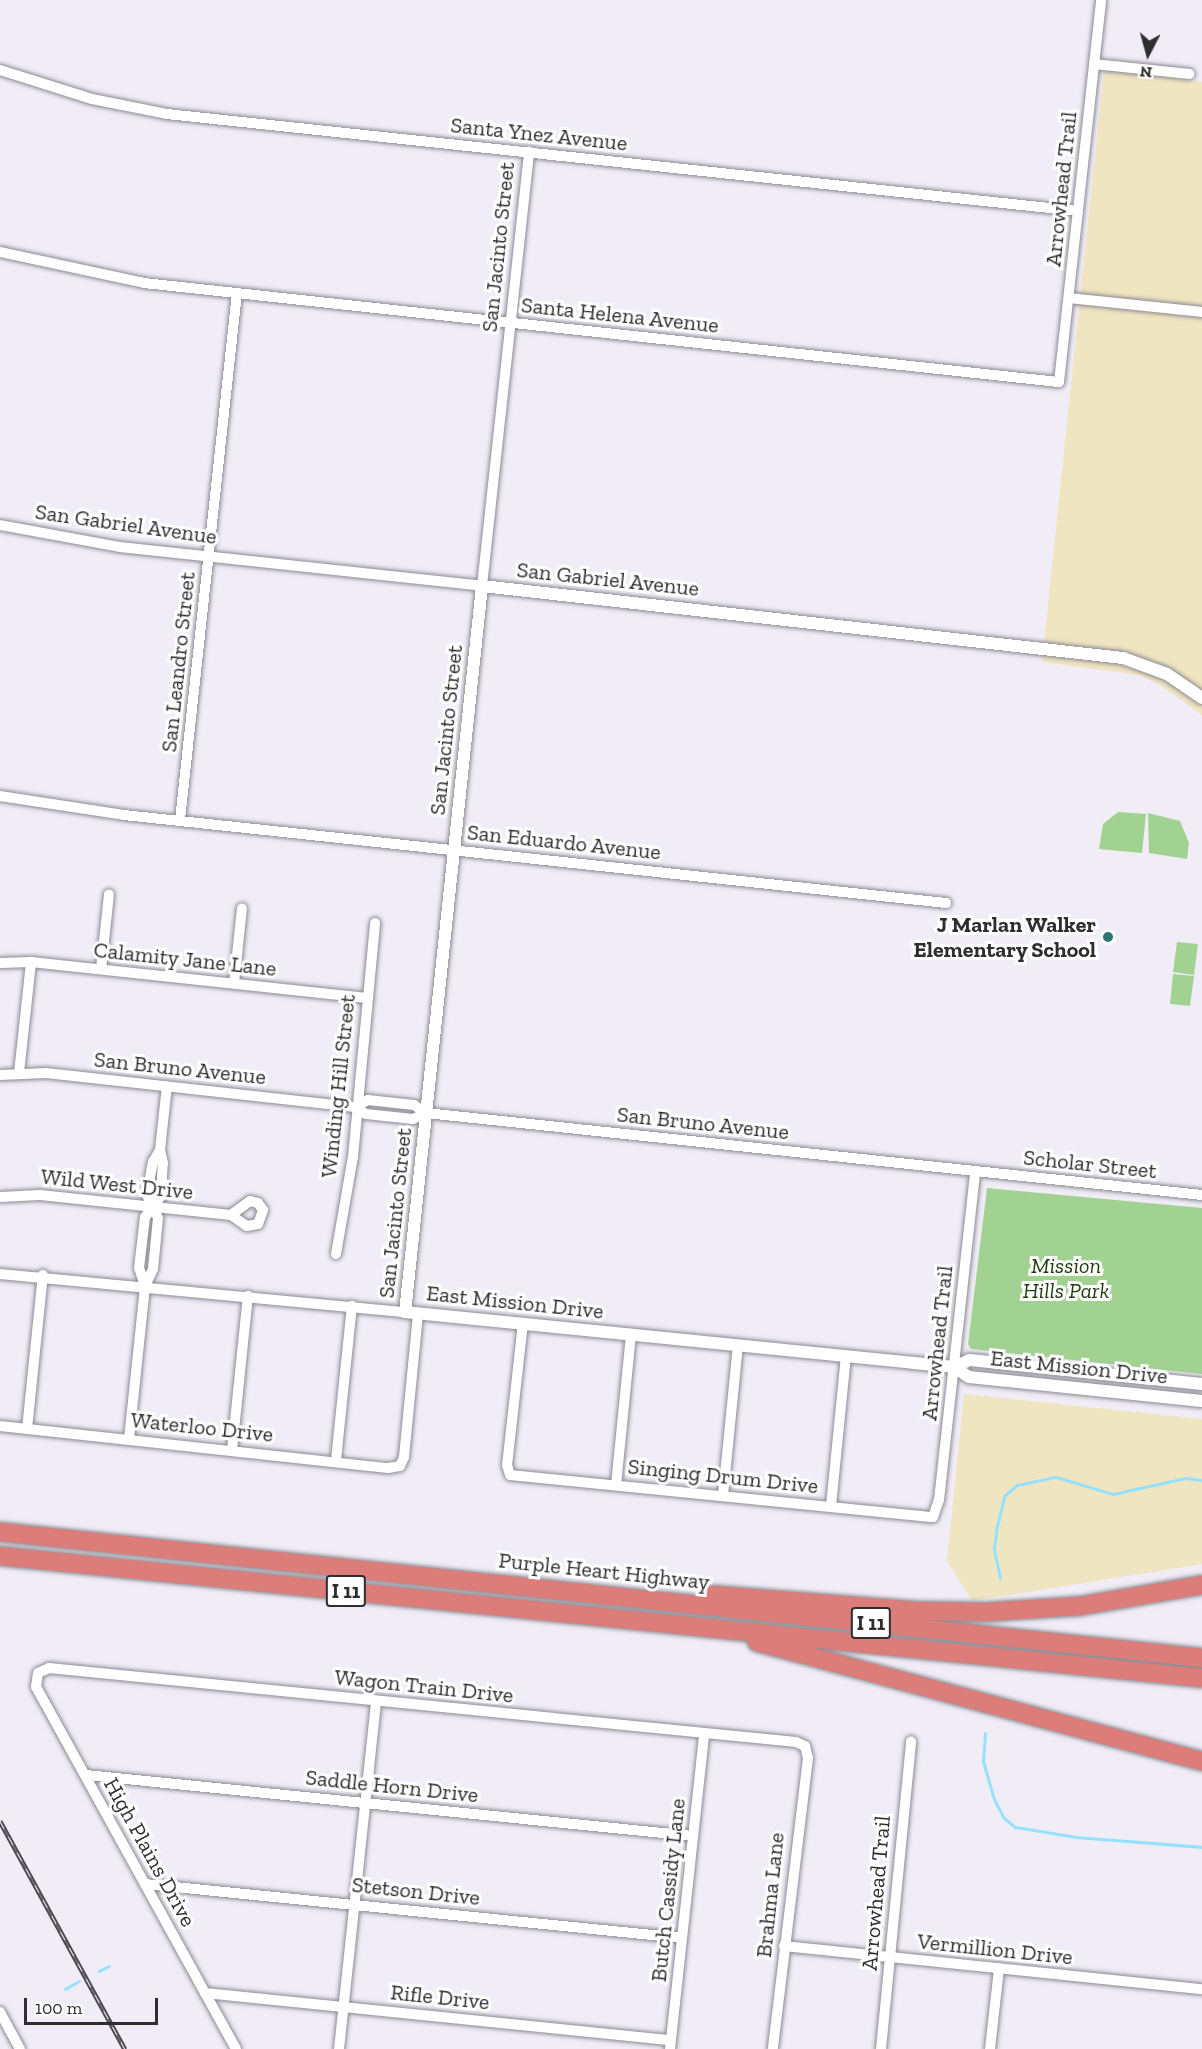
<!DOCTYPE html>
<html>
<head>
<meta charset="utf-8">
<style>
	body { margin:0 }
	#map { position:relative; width:1202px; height:2049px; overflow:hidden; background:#f0edf6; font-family:"Zilla Slab",serif }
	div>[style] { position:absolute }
	.green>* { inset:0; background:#a2d291 }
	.sand>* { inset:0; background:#efe5c0 }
	.stream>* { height:3px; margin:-1.5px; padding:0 1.5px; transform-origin:1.5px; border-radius:1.5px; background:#96e1ff }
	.roads { filter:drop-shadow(0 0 2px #8c8a92) drop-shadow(0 0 2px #8c8a92) }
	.minor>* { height:10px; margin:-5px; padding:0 5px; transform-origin:5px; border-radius:5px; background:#fff }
	.tertiary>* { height:12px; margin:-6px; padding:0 6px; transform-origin:6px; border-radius:6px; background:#fff }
	.motorway>* { height:18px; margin:-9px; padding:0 9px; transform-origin:9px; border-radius:9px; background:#dc7d7a }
	.rail>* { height:5px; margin-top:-2.5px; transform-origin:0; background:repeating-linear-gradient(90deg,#fff 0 9px,#4d4c50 0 18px); box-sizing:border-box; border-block:2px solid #4d4c50 }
	.dots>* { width:16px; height:16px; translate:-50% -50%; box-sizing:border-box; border:3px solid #fff; border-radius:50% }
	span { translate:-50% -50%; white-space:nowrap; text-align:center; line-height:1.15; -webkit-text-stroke:6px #fff; paint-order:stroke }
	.shield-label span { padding:2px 4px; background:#fff; border:2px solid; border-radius:4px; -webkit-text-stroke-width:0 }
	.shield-label { font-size:21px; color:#2e2d30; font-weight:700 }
	.street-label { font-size:22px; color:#2e2d30 }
	.poi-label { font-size:22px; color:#2e2d30; font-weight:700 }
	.right { translate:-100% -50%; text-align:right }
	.park-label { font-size:22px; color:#1c3c0e; font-style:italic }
	.north { position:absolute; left:1118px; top:24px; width:60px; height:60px; -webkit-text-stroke:4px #fff; paint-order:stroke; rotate:186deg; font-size:16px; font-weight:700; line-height:24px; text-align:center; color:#2e2d30 }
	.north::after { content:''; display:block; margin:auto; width:21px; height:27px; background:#2e2d30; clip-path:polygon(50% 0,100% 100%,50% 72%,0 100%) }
	.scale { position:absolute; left:24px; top:1998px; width:134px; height:27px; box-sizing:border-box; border:3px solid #2e2d30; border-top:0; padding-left:8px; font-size:18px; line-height:21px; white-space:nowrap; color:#2e2d30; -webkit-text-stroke:4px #fff; paint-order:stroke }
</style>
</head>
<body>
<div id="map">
	<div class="green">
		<div style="clip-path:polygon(1118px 812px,1146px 814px,1142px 853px,1099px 849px,1103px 824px)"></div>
		<div style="clip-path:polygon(1148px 813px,1180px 821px,1189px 843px,1187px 859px,1149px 853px)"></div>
		<div style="clip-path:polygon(1177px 942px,1198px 944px,1194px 975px,1173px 972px)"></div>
		<div style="clip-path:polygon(1173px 974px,1194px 976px,1190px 1006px,1170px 1004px)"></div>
		<div style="clip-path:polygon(987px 1188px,1202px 1208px,1202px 1374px,971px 1349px,968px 1344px)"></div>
	</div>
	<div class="sand">
		<div style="clip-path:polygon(1104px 70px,1202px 82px,1202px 715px,1160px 685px,1139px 675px,1042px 662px)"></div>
		<div style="clip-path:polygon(964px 1394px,1202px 1419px,1202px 1564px,972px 1601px,947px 1561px)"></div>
	</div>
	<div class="stream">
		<div style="left:1000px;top:1578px;width:30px;rotate:-102deg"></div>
		<div style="left:994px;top:1549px;width:23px;rotate:-83deg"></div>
		<div style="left:997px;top:1526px;width:32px;rotate:-76deg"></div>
		<div style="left:1005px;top:1495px;width:16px;rotate:-40deg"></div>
		<div style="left:1017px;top:1485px;width:40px;rotate:-12deg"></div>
		<div style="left:1056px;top:1477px;width:59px;rotate:16.6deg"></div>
		<div style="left:1113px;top:1494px;width:74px;rotate:-12.5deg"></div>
		<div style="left:1185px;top:1478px;width:17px;rotate:7deg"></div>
		<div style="left:985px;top:1733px;width:28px;rotate:94deg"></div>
		<div style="left:983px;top:1761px;width:40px;rotate:74deg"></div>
		<div style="left:994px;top:1799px;width:20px;rotate:63deg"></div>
		<div style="left:1003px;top:1817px;width:16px;rotate:40deg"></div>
		<div style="left:1015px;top:1827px;width:62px;rotate:9.3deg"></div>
		<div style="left:1076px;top:1837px;width:126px;rotate:4.5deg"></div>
		<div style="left:99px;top:1971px;width:11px;rotate:-27deg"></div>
		<div style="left:65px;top:1989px;width:16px;rotate:-30deg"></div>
	</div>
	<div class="roads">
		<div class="minor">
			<div style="left:1094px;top:64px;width:96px;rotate:6deg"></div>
			<div style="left:0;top:70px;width:96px;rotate:17.5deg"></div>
			<div style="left:92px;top:99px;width:76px;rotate:11.3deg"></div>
			<div style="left:167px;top:114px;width:916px;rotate:6.08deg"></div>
			<div style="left:0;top:252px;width:147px;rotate:12.1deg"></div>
			<div style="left:144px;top:283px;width:920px;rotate:6.18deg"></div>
			<div style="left:1059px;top:382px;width:384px;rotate:-83.7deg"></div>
			<div style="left:1069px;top:298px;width:134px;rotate:6deg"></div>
			<div style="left:0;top:525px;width:122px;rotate:10.4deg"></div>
			<div style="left:120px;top:547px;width:364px;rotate:6.1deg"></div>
			<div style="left:482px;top:586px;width:437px;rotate:-83.8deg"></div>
			<div style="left:0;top:796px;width:125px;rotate:8.7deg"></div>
			<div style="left:124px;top:815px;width:827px;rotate:6.11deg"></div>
			<div style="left:180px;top:820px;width:530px;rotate:-83.83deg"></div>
			<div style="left:0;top:963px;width:31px;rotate:-2deg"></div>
			<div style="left:31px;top:962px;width:338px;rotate:6.1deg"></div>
			<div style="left:101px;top:969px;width:75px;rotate:-83.9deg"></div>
			<div style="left:234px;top:983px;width:75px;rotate:-83.9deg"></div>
			<div style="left:19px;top:1073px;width:112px;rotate:-83.8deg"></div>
			<div style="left:0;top:1075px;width:46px;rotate:-2.5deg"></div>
			<div style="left:46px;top:1073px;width:311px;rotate:6.3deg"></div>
			<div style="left:355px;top:1107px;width:13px;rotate:32deg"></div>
			<div style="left:366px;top:1114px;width:47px;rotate:6.1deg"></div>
			<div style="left:413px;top:1119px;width:14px;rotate:-25deg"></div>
			<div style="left:355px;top:1107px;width:15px;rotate:-28deg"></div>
			<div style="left:368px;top:1100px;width:46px;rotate:6.2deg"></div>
			<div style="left:414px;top:1105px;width:14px;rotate:34deg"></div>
			<div style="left:426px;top:1113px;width:780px;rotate:6.03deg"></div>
			<div style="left:0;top:1197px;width:40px;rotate:-2.9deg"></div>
			<div style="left:40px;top:1195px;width:192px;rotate:6deg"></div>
			<div style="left:231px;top:1215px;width:19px;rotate:35deg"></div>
			<div style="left:247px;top:1226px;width:11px;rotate:-10deg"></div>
			<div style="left:258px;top:1224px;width:15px;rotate:-70deg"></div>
			<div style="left:263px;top:1210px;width:9px;rotate:-126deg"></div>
			<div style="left:258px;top:1203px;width:8px;rotate:-166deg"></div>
			<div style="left:250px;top:1201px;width:24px;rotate:144deg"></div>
			<div style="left:336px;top:1254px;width:98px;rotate:-80.1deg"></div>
			<div style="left:353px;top:1157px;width:235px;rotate:-84.6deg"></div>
			<div style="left:0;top:1274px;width:407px;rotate:5.4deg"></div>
			<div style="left:145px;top:1286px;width:19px;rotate:-108deg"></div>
			<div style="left:139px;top:1268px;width:51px;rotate:-83.3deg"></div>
			<div style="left:145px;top:1217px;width:13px;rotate:-51deg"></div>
			<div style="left:153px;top:1207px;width:13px;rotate:-117deg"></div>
			<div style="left:147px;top:1195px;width:34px;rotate:-80deg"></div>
			<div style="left:153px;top:1162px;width:14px;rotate:-60deg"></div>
			<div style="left:523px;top:1323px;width:143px;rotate:96.4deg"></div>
			<div style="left:507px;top:1465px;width:10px;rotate:73deg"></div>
			<div style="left:510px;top:1475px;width:425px;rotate:5.7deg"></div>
			<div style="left:933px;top:1517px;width:18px;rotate:-71deg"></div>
			<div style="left:939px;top:1500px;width:330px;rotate:-83.7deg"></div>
			<div style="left:0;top:1426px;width:390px;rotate:6.2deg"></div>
			<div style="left:388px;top:1468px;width:12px;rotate:-9deg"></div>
			<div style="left:400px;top:1466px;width:10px;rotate:-66deg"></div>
			<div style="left:404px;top:1457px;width:145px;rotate:-84.4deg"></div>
			<div style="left:27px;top:1429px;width:155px;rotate:-84.1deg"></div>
			<div style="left:129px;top:1439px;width:154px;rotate:-84deg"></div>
			<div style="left:145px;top:1286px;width:19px;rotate:-65deg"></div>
			<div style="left:153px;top:1269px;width:51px;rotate:-84.4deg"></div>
			<div style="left:158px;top:1218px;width:12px;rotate:-114deg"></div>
			<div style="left:153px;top:1207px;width:14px;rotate:-54deg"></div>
			<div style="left:161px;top:1196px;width:33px;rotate:-87deg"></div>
			<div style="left:163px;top:1163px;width:13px;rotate:-103deg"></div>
			<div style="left:160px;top:1150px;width:64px;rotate:-83.8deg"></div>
			<div style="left:232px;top:1450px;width:155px;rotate:-84.1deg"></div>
			<div style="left:336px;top:1460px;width:155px;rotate:-84.1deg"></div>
			<div style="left:616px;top:1485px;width:152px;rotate:-84.3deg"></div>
			<div style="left:723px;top:1495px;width:151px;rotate:-84.3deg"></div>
			<div style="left:831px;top:1506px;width:151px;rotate:-84.3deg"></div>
			<div style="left:86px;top:1775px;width:610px;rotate:5.74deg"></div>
			<div style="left:145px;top:1884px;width:540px;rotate:5.74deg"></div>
			<div style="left:784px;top:1946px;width:420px;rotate:5.9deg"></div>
			<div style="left:205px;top:1993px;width:468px;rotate:5.8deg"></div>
			<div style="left:0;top:2012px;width:42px;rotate:61.6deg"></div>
			<div style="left:236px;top:2049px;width:414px;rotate:-118.9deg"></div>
			<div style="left:36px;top:1687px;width:14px;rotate:-82deg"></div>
			<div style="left:38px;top:1673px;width:12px;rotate:-24deg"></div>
			<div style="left:49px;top:1668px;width:751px;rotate:5.66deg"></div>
			<div style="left:796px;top:1742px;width:10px;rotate:24deg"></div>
			<div style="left:805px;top:1746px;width:12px;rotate:76deg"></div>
			<div style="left:808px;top:1758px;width:293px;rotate:96.9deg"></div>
			<div style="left:339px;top:2049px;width:350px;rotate:-83.9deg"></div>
			<div style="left:670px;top:2049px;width:316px;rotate:-83.8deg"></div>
			<div style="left:881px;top:2049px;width:309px;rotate:-84.4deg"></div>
			<div style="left:990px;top:2049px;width:81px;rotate:-83.6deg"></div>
		</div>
		<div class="tertiary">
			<div style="left:1202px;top:698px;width:42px;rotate:-145.6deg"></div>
			<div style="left:1167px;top:674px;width:47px;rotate:-160deg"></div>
			<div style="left:1123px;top:658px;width:645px;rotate:-173.59deg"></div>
			<div style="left:482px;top:586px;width:730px;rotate:96.05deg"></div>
			<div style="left:405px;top:1312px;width:552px;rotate:5.72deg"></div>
			<div style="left:954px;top:1367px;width:17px;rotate:-24deg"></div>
			<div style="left:970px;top:1360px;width:233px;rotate:5.9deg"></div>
			<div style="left:954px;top:1367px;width:18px;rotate:34deg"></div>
			<div style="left:969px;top:1377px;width:234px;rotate:5.9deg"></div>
		</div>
		<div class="motorway">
			<div style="left:0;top:1532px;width:1209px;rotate:5.98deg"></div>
			<div style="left:0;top:1556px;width:1208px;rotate:5.8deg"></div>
			<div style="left:713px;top:1595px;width:205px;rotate:4.5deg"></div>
			<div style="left:917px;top:1611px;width:70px;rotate:0.8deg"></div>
			<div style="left:987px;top:1612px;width:93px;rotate:-3.7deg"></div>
			<div style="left:1080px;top:1606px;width:124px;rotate:-9.8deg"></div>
			<div style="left:757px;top:1642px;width:461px;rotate:15deg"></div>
		</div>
	</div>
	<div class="rail">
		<div style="left:0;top:1821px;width:260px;rotate:61.3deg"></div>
	</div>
	<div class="dots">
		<div style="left:1108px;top:937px;background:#2b7470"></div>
	</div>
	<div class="shield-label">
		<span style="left:346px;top:1591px">I 11</span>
		<span style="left:871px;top:1623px">I 11</span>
	</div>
	<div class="street-label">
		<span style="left:539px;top:134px;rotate:6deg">Santa Ynez Avenue</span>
		<span style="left:1061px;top:189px;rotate:-84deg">Arrowhead Trail</span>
		<span style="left:498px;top:247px;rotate:-84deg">San Jacinto Street</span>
		<span style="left:620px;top:315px;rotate:6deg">Santa Helena Avenue</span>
		<span style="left:126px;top:524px;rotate:8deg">San Gabriel Avenue</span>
		<span style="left:608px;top:579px;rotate:6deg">San Gabriel Avenue</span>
		<span style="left:178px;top:662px;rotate:-84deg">San Leandro Street</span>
		<span style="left:446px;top:730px;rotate:-84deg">San Jacinto Street</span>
		<span style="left:564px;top:842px;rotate:6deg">San Eduardo Avenue</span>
		<span style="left:185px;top:959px;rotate:6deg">Calamity Jane Lane</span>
		<span style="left:180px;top:1068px;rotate:6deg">San Bruno Avenue</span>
		<span style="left:338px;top:1086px;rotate:-84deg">Winding Hill Street</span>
		<span style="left:703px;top:1123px;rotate:6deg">San Bruno Avenue</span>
		<span style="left:1090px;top:1164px;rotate:6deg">Scholar Street</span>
		<span style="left:117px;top:1184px;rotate:6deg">Wild West Drive</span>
		<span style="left:395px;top:1213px;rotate:-84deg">San Jacinto Street</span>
		<span style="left:515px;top:1302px;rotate:6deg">East Mission Drive</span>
		<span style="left:937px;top:1343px;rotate:-84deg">Arrowhead Trail</span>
		<span style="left:1079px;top:1367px;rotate:6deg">East Mission Drive</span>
		<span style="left:202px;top:1427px;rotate:6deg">Waterloo Drive</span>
		<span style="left:723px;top:1476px;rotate:6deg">Singing Drum Drive</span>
		<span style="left:604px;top:1571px;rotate:6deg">Purple Heart Highway</span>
		<span style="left:424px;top:1686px;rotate:6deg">Wagon Train Drive</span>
		<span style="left:392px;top:1786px;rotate:6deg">Saddle Horn Drive</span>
		<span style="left:150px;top:1852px;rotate:61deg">High Plains Drive</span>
		<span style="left:668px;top:1890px;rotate:-84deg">Butch Cassidy Lane</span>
		<span style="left:416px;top:1891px;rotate:6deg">Stetson Drive</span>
		<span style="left:876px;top:1893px;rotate:-85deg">Arrowhead Trail</span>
		<span style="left:770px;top:1895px;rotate:-84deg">Brahma Lane</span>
		<span style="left:995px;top:1949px;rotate:6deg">Vermillion Drive</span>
		<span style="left:440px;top:1997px;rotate:6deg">Rifle Drive</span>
	</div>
	<div class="poi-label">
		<span class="right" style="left:1096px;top:937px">J Marlan Walker<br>Elementary School</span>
	</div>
	<div class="park-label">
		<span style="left:1066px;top:1278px">Mission<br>Hills Park</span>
	</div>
	<div class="north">N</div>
	<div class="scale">100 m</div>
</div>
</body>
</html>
